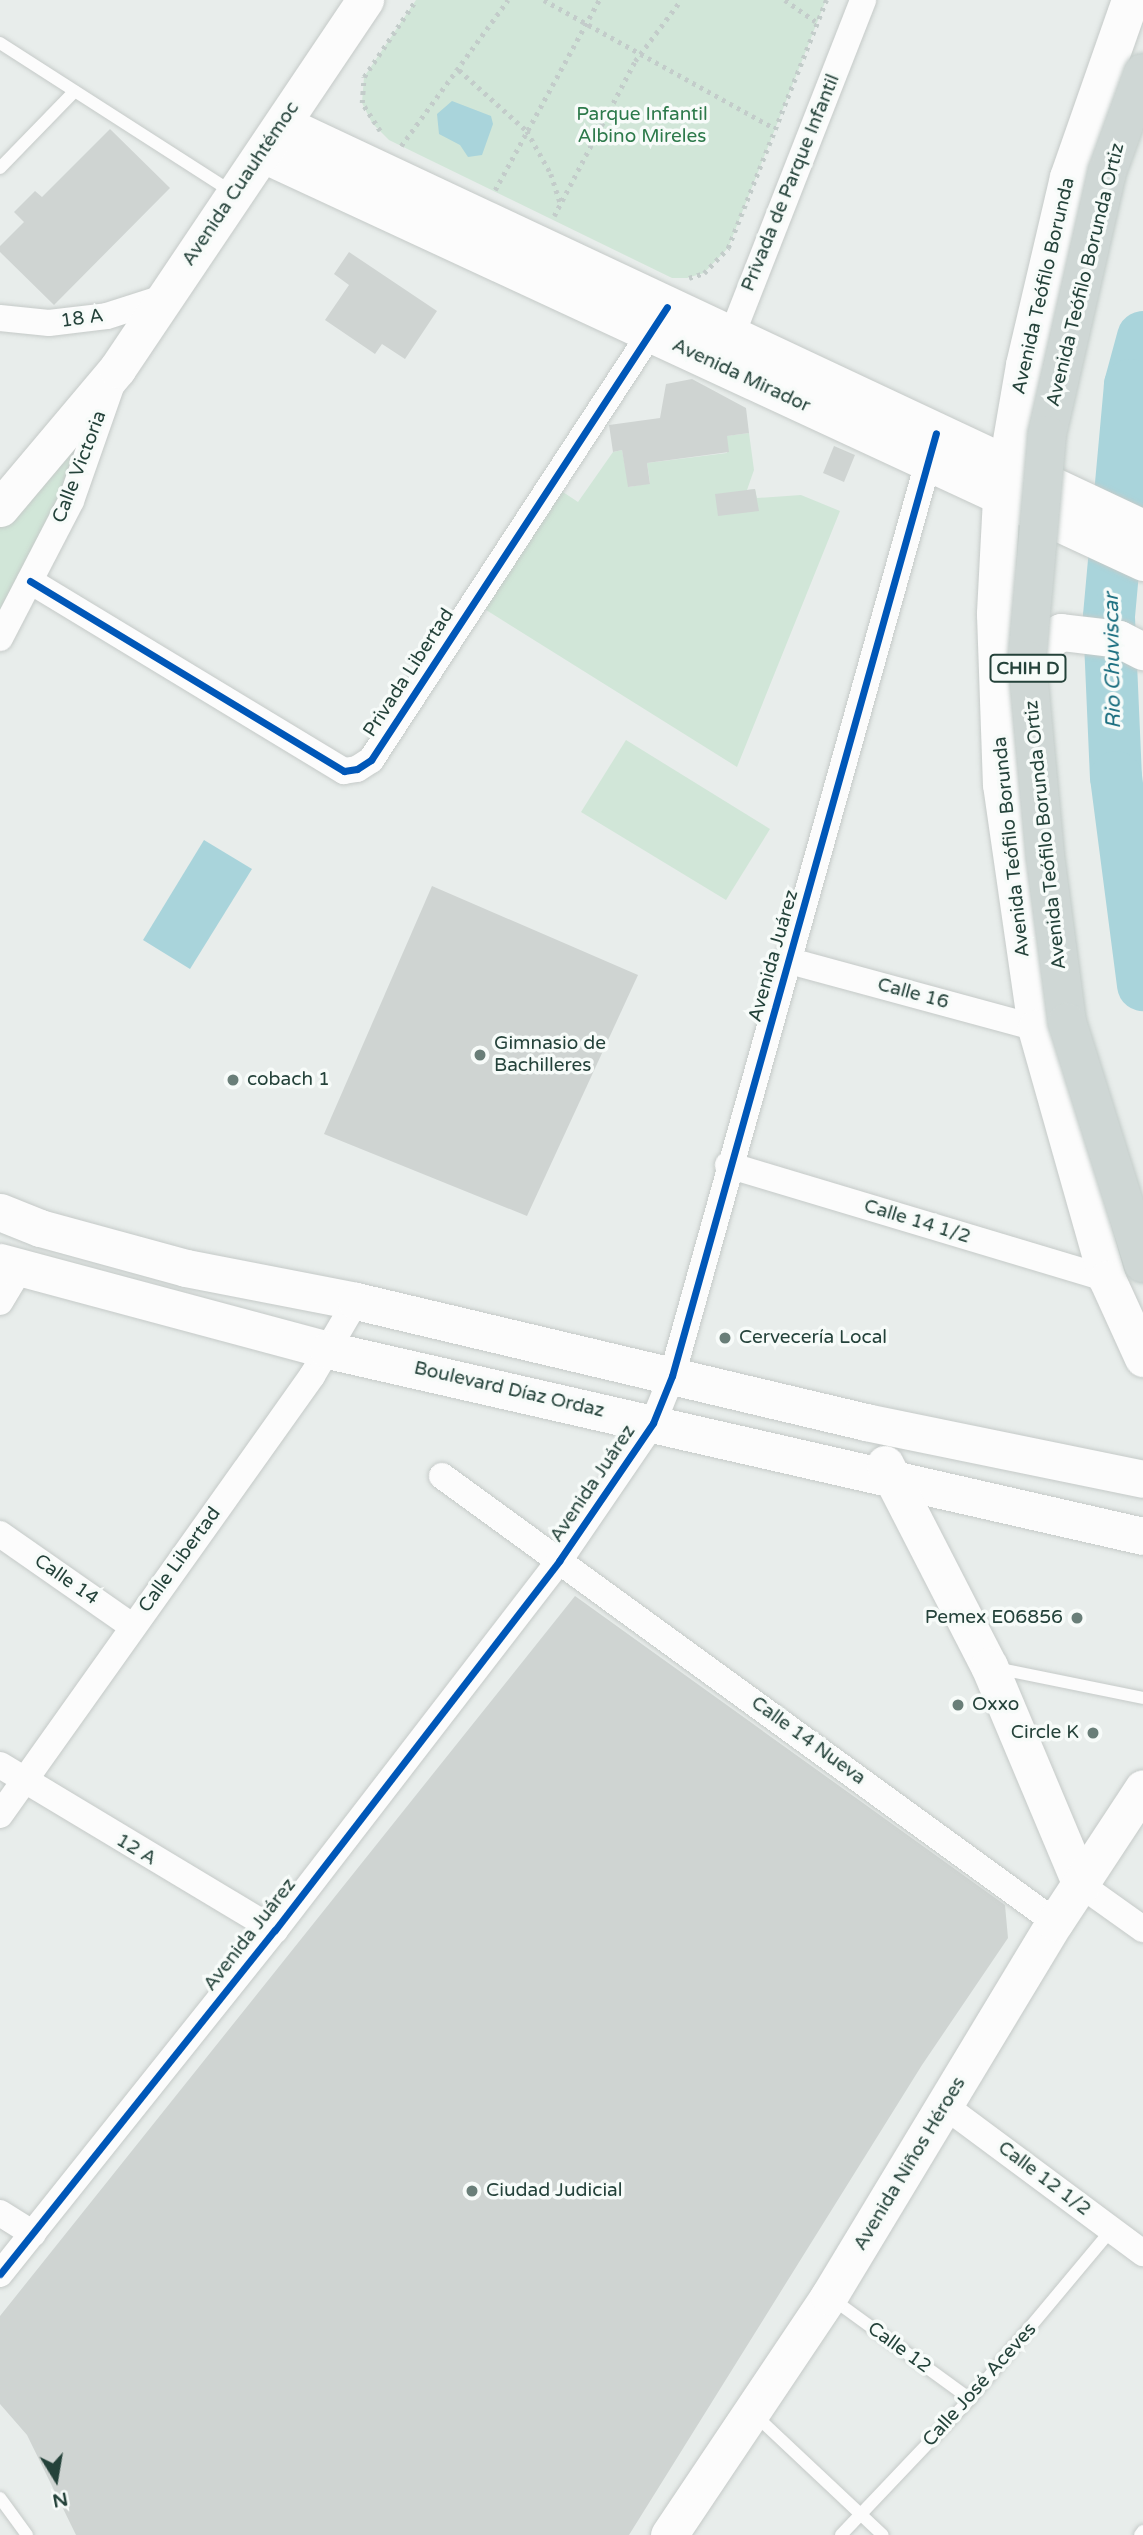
<!DOCTYPE html>
<html>
<head>
<meta charset="utf-8">
<style>
	body { margin:0 }
	#map { position:relative; width:1143px; height:2535px; overflow:hidden; background:#e8edeb; font-family:"Varela Round",sans-serif }
	div>[style] { position:absolute }
	.green>* { inset:0; background:#d1e6d8 }
	.water>* { inset:0; background:#a9d4db }
	.stream>* { height:9px; margin:-4.5px; padding:0 4.5px; transform-origin:4.5px; border-radius:4.5px; background:#a9d4db }
	.river>* { height:52px; margin:-26px; padding:0 26px; transform-origin:26px; border-radius:26px; background:#a9d4db }
	.building>* { inset:0; background:#cfd4d2 }
	.path>* { height:4.5px; margin-top:-2.25px; transform-origin:0; background:repeating-linear-gradient(90deg,#c3ccca 0 3.5px,transparent 0 8.5px) }
	.roads { filter:drop-shadow(0 0 2px #c5cac8) drop-shadow(0 0 2px #c5cac8) }
	.lane>* { height:12px; margin:-6px; padding:0 6px; transform-origin:6px; border-radius:6px; background:#fcfcfc }
	.street>* { height:26px; margin:-13px; padding:0 13px; transform-origin:13px; border-radius:13px; background:#fcfcfc }
	.secondary>* { height:37px; margin:-18.5px; padding:0 18.5px; transform-origin:18.5px; border-radius:18.5px; background:#fcfcfc }
	.bridges { filter:drop-shadow(0 0 2px #c3ccc9) drop-shadow(0 0 2px #c3ccc9) }
	.primary-bridge>* { height:38px; margin:-19px; padding:0 19px; transform-origin:19px; border-radius:19px; background:#cfd7d5 }
	.cycleway>* { height:7px; margin:-3.5px; padding:0 3.5px; transform-origin:3.5px; border-radius:3.5px; background:#0057b8 }
	.dots>* { width:19px; height:19px; translate:-50% -50%; box-sizing:border-box; border:4px solid #f7fbf9; border-radius:50% }
	span { translate:-50% -50%; white-space:nowrap; text-align:center; line-height:1.15; -webkit-text-stroke:7px #f7fbf9; paint-order:stroke }
	.shield-label span { padding:2px 5px; background:#f7fbf9; border:2px solid; border-radius:5px; -webkit-text-stroke-width:0 }
	.shield-label { font-size:18px; color:#24423a; font-weight:700 }
	.park-label { font-size:19px; color:#2d7a4b }
	.street-label { font-size:19px; color:#24423a }
	.poi-label { font-size:19px; color:#24423a }
	.left { translate:0 -50%; text-align:left }
	.right { translate:-100% -50%; text-align:right }
	.water-label { font-size:21px; color:#1c6f80; font-style:italic }
	.north { position:absolute; left:21px; top:2444px; width:70px; height:70px; -webkit-text-stroke:5px #f7fbf9; paint-order:stroke; rotate:169deg; font-size:19px; font-weight:700; line-height:28px; text-align:center; color:#24423a }
	.north::after { content:''; display:block; margin:auto; width:24px; height:32px; background:#24423a; clip-path:polygon(50% 0,100% 100%,50% 72%,0 100%) }
</style>
</head>
<body>
<div id="map">
	<div class="green">
		<div style="clip-path:polygon(416px 0,826px 0,728px 248px,704px 273px,687px 278px,672px 278px,389px 140px,372px 123px,362px 103px,364px 77px)"></div>
		<div style="clip-path:polygon(117px 369px,0 648px,0 508px)"></div>
		<div style="clip-path:polygon(749px 433px,754px 470px,747px 490px,755px 489px,757px 498px,801px 495px,840px 511px,737px 767px,483px 608px,560px 490px,578px 502px,613px 452px,622px 450px,629px 487px,650px 483px,647px 463px,727px 453px,726px 436px)"></div>
		<div style="clip-path:polygon(626px 740px,770px 829px,726px 900px,581px 812px)"></div>
	</div>
	<div class="water">
		<div style="clip-path:polygon(452px 101px,491px 116px,493px 124px,482px 155px,468px 157px,460px 145px,439px 134px,437px 114px)"></div>
		<div style="clip-path:polygon(204px 840px,252px 869px,190px 969px,143px 940px)"></div>
	</div>
	<div class="stream">
		<div style="left:1122px;top:469px;width:22px;rotate:-13deg"></div>
	</div>
	<div class="river">
		<div style="left:1143px;top:337px;width:50px;rotate:105.2deg"></div>
		<div style="left:1130px;top:385px;width:234px;rotate:95.2deg"></div>
		<div style="left:1109px;top:618px;width:159px;rotate:87.5deg"></div>
		<div style="left:1116px;top:777px;width:210px;rotate:82.6deg"></div>
	</div>
	<div class="building">
		<div style="clip-path:polygon(110px 129px,170px 188px,54px 305px,0 252px,0 246px,24px 222px,14px 212px,35px 191px,42px 197px)"></div>
		<div style="clip-path:polygon(349px 252px,437px 311px,405px 359px,382px 344px,375px 354px,325px 320px,349px 285px,334px 274px)"></div>
		<div style="clip-path:polygon(692px 379px,746px 408px,749px 433px,727px 436px,729px 452px,647px 463px,650px 484px,628px 487px,622px 450px,613px 452px,609px 425px,660px 418px,666px 384px)"></div>
		<div style="clip-path:polygon(834px 446px,855px 455px,844px 482px,823px 473px)"></div>
		<div style="clip-path:polygon(755px 489px,759px 511px,718px 516px,715px 494px)"></div>
		<div style="clip-path:polygon(432px 886px,638px 975px,527px 1216px,324px 1134px)"></div>
		<div style="clip-path:polygon(575px 1596px,1005px 1905px,1008px 1938px,922px 2065px,629px 2535px,76px 2535px,27px 2435px,0 2404px,0 2316px)"></div>
	</div>
	<div class="path">
		<div style="left:544px;top:0;width:263px;rotate:29.1deg"></div>
		<div style="left:785px;top:0;width:37px;rotate:35deg"></div>
		<div style="left:459px;top:70px;width:91px;rotate:41.9deg"></div>
		<div style="left:527px;top:131px;width:49px;rotate:60.8deg"></div>
		<div style="left:551px;top:174px;width:29px;rotate:72deg"></div>
		<div style="left:380px;top:131px;width:33px;rotate:-123deg"></div>
		<div style="left:362px;top:103px;width:26px;rotate:-86deg"></div>
		<div style="left:364px;top:77px;width:93px;rotate:-56deg"></div>
		<div style="left:401px;top:146px;width:181px;rotate:-53.8deg"></div>
		<div style="left:495px;top:190px;width:217px;rotate:-61.3deg"></div>
		<div style="left:554px;top:216px;width:175px;rotate:-62.4deg"></div>
		<div style="left:635px;top:61px;width:76px;rotate:-53deg"></div>
		<div style="left:689px;top:278px;width:16px;rotate:-18deg"></div>
		<div style="left:704px;top:273px;width:35px;rotate:-46deg"></div>
		<div style="left:728px;top:248px;width:267px;rotate:-68.4deg"></div>
	</div>
	<div class="roads">
		<div class="lane">
			<div style="left:0;top:43px;width:276px;rotate:32.7deg"></div>
			<div style="left:0;top:168px;width:107px;rotate:-45.8deg"></div>
			<div style="left:996px;top:1668px;width:150px;rotate:11.5deg"></div>
			<div style="left:831px;top:2298px;width:172px;rotate:36deg"></div>
			<div style="left:755px;top:2415px;width:175px;rotate:43.2deg"></div>
			<div style="left:0;top:2498px;width:46px;rotate:53.9deg"></div>
			<div style="left:841px;top:2535px;width:187px;rotate:-46.5deg"></div>
			<div style="left:970px;top:2399px;width:222px;rotate:-50.1deg"></div>
			<div style="left:1140px;top:2535px;width:5px;rotate:-53deg"></div>
		</div>
		<div class="street">
			<div style="left:0;top:318px;width:49px;rotate:5.8deg"></div>
			<div style="left:49px;top:323px;width:58px;rotate:-6.9deg"></div>
			<div style="left:107px;top:316px;width:59px;rotate:-17.8deg"></div>
			<div style="left:726px;top:350px;width:376px;rotate:-68.6deg"></div>
			<div style="left:30px;top:581px;width:367px;rotate:31.2deg"></div>
			<div style="left:344px;top:771px;width:13px;rotate:-9deg"></div>
			<div style="left:357px;top:769px;width:17px;rotate:-33deg"></div>
			<div style="left:371px;top:760px;width:526px;rotate:-56.79deg"></div>
			<div style="left:0;top:638px;width:154px;rotate:-62.6deg"></div>
			<div style="left:71px;top:501px;width:124px;rotate:-70.7deg"></div>
			<div style="left:790px;top:961px;width:255px;rotate:15.2deg"></div>
			<div style="left:728px;top:1165px;width:396px;rotate:16.7deg"></div>
			<div style="left:0;top:1302px;width:37px;rotate:-59deg"></div>
			<div style="left:442px;top:1476px;width:758px;rotate:36.04deg"></div>
			<div style="left:0;top:1534px;width:161px;rotate:34.9deg"></div>
			<div style="left:0;top:1765px;width:321px;rotate:31deg"></div>
			<div style="left:0;top:1815px;width:539px;rotate:-54.6deg"></div>
			<div style="left:312px;top:1376px;width:87px;rotate:-59.6deg"></div>
			<div style="left:1081px;top:1885px;width:76px;rotate:35.4deg"></div>
			<div style="left:945px;top:2106px;width:247px;rotate:36.6deg"></div>
			<div style="left:0;top:2213px;width:39px;rotate:32deg"></div>
			<div style="left:0;top:2274px;width:440px;rotate:-51.4deg"></div>
			<div style="left:275px;top:1930px;width:466px;rotate:-52.4deg"></div>
			<div style="left:559px;top:1561px;width:167px;rotate:-55.7deg"></div>
			<div style="left:653px;top:1423px;width:51px;rotate:-68deg"></div>
			<div style="left:672px;top:1376px;width:964px;rotate:-74.35deg"></div>
		</div>
		<div class="secondary">
			<div style="left:1130px;top:0;width:188px;rotate:109.3deg"></div>
			<div style="left:1068px;top:177px;width:193px;rotate:103.2deg"></div>
			<div style="left:1024px;top:365px;width:135px;rotate:99.8deg"></div>
			<div style="left:1001px;top:498px;width:116px;rotate:93deg"></div>
			<div style="left:995px;top:614px;width:170px;rotate:88deg"></div>
			<div style="left:1001px;top:784px;width:246px;rotate:81.8deg"></div>
			<div style="left:1036px;top:1028px;width:261px;rotate:74.2deg"></div>
			<div style="left:1107px;top:1279px;width:87px;rotate:65.5deg"></div>
			<div style="left:283px;top:124px;width:950px;rotate:25.16deg"></div>
			<div style="left:263px;top:154px;width:970px;rotate:24.87deg"></div>
			<div style="left:0;top:508px;width:182px;rotate:-49.9deg"></div>
			<div style="left:117px;top:369px;width:445px;rotate:-56.1deg"></div>
			<div style="left:1006px;top:667px;width:65px;rotate:-32.5deg"></div>
			<div style="left:1061px;top:632px;width:58px;rotate:6.9deg"></div>
			<div style="left:1119px;top:639px;width:27px;rotate:27deg"></div>
			<div style="left:0;top:1212px;width:43px;rotate:21.8deg"></div>
			<div style="left:40px;top:1228px;width:151px;rotate:15.3deg"></div>
			<div style="left:186px;top:1268px;width:173px;rotate:11deg"></div>
			<div style="left:356px;top:1301px;width:524px;rotate:13.35deg"></div>
			<div style="left:866px;top:1422px;width:283px;rotate:11.6deg"></div>
			<div style="left:0;top:1262px;width:340px;rotate:15deg"></div>
			<div style="left:328px;top:1350px;width:836px;rotate:12.86deg"></div>
			<div style="left:885px;top:1464px;width:227px;rotate:62.8deg"></div>
			<div style="left:989px;top:1666px;width:238px;rotate:67.2deg"></div>
			<div style="left:669px;top:2535px;width:288px;rotate:-56.2deg"></div>
			<div style="left:829px;top:2296px;width:437px;rotate:-58.9deg"></div>
			<div style="left:1055px;top:1922px;width:160px;rotate:-56.7deg"></div>
		</div>
	</div>
	<div class="bridges">
		<div class="primary-bridge">
			<div style="left:1143px;top:73px;width:105px;rotate:110deg"></div>
			<div style="left:1107px;top:172px;width:270px;rotate:102.9deg"></div>
			<div style="left:1047px;top:435px;width:226px;rotate:95.1deg"></div>
			<div style="left:1027px;top:660px;width:196px;rotate:84.7deg"></div>
			<div style="left:1045px;top:855px;width:168px;rotate:82.5deg"></div>
			<div style="left:1067px;top:1022px;width:253px;rotate:72.5deg"></div>
		</div>
	</div>
	<div class="cycleway">
		<div style="left:30px;top:581px;width:367px;rotate:31.2deg"></div>
		<div style="left:344px;top:771px;width:13px;rotate:-9deg"></div>
		<div style="left:357px;top:769px;width:17px;rotate:-33deg"></div>
		<div style="left:371px;top:760px;width:541px;rotate:-56.84deg"></div>
		<div style="left:0;top:2274px;width:440px;rotate:-51.4deg"></div>
		<div style="left:275px;top:1930px;width:466px;rotate:-52.4deg"></div>
		<div style="left:559px;top:1561px;width:167px;rotate:-55.7deg"></div>
		<div style="left:653px;top:1423px;width:51px;rotate:-68deg"></div>
		<div style="left:672px;top:1376px;width:979px;rotate:-74.36deg"></div>
	</div>
	<div class="dots">
		<div style="left:480px;top:1055px;background:#697e78"></div>
		<div style="left:233px;top:1080px;background:#697e78"></div>
		<div style="left:725px;top:1338px;background:#697e78"></div>
		<div style="left:1077px;top:1618px;background:#697e78"></div>
		<div style="left:958px;top:1705px;background:#697e78"></div>
		<div style="left:1093px;top:1733px;background:#697e78"></div>
		<div style="left:472px;top:2191px;background:#697e78"></div>
	</div>
	<div class="shield-label">
		<span style="left:1028px;top:668px">CHIH D</span>
	</div>
	<div class="park-label">
		<span style="left:642px;top:126px">Parque Infantil<br>Albino Mireles</span>
	</div>
	<div class="street-label">
		<span style="left:791px;top:183px;rotate:-68deg">Privada de Parque Infantil</span>
		<span style="left:241px;top:184px;rotate:-56deg">Avenida Cuauhtémoc</span>
		<span style="left:1086px;top:275px;rotate:-76deg">Avenida Teófilo Borunda Ortiz</span>
		<span style="left:1044px;top:286px;rotate:-77deg">Avenida Teófilo Borunda</span>
		<span style="left:82px;top:319px;rotate:-8deg">18 A</span>
		<span style="left:741px;top:376px;rotate:25deg">Avenida Mirador</span>
		<span style="left:80px;top:467px;rotate:-69deg">Calle Victoria</span>
		<span style="left:409px;top:673px;rotate:-57deg">Privada Libertad</span>
		<span style="left:1046px;top:835px;rotate:-96deg">Avenida Teófilo Borunda Ortiz</span>
		<span style="left:1012px;top:847px;rotate:-96deg">Avenida Teófilo Borunda</span>
		<span style="left:774px;top:956px;rotate:-74deg">Avenida Juárez</span>
		<span style="left:913px;top:994px;rotate:15deg">Calle 16</span>
		<span style="left:917px;top:1222px;rotate:17deg">Calle 14 1/2</span>
		<span style="left:509px;top:1390px;rotate:13deg">Boulevard Díaz Ordaz</span>
		<span style="left:593px;top:1484px;rotate:-56deg">Avenida Juárez</span>
		<span style="left:180px;top:1560px;rotate:-54deg">Calle Libertad</span>
		<span style="left:66px;top:1580px;rotate:35deg">Calle 14</span>
		<span style="left:808px;top:1741px;rotate:36deg">Calle 14 Nueva</span>
		<span style="left:136px;top:1850px;rotate:31deg">12 A</span>
		<span style="left:250px;top:1935px;rotate:-52deg">Avenida Juárez</span>
		<span style="left:910px;top:2164px;rotate:-59deg">Avenida Niños Héroes</span>
		<span style="left:1044px;top:2179px;rotate:37deg">Calle 12 1/2</span>
		<span style="left:899px;top:2348px;rotate:36deg">Calle 12</span>
		<span style="left:980px;top:2385px;rotate:-48deg">Calle José Aceves</span>
	</div>
	<div class="poi-label">
		<span class="left" style="left:494px;top:1055px">Gimnasio de<br>Bachilleres</span>
		<span class="left" style="left:247px;top:1080px">cobach 1</span>
		<span class="left" style="left:739px;top:1338px">Cervecería Local</span>
		<span class="right" style="left:1063px;top:1618px">Pemex E06856</span>
		<span class="left" style="left:972px;top:1705px">Oxxo</span>
		<span class="right" style="left:1079px;top:1733px">Circle K</span>
		<span class="left" style="left:486px;top:2191px">Ciudad Judicial</span>
	</div>
	<div class="water-label">
		<span style="left:1113px;top:661px;rotate:-91deg">Rio Chuviscar</span>
	</div>
	<div class="north">N</div>
</div>
</body>
</html>
